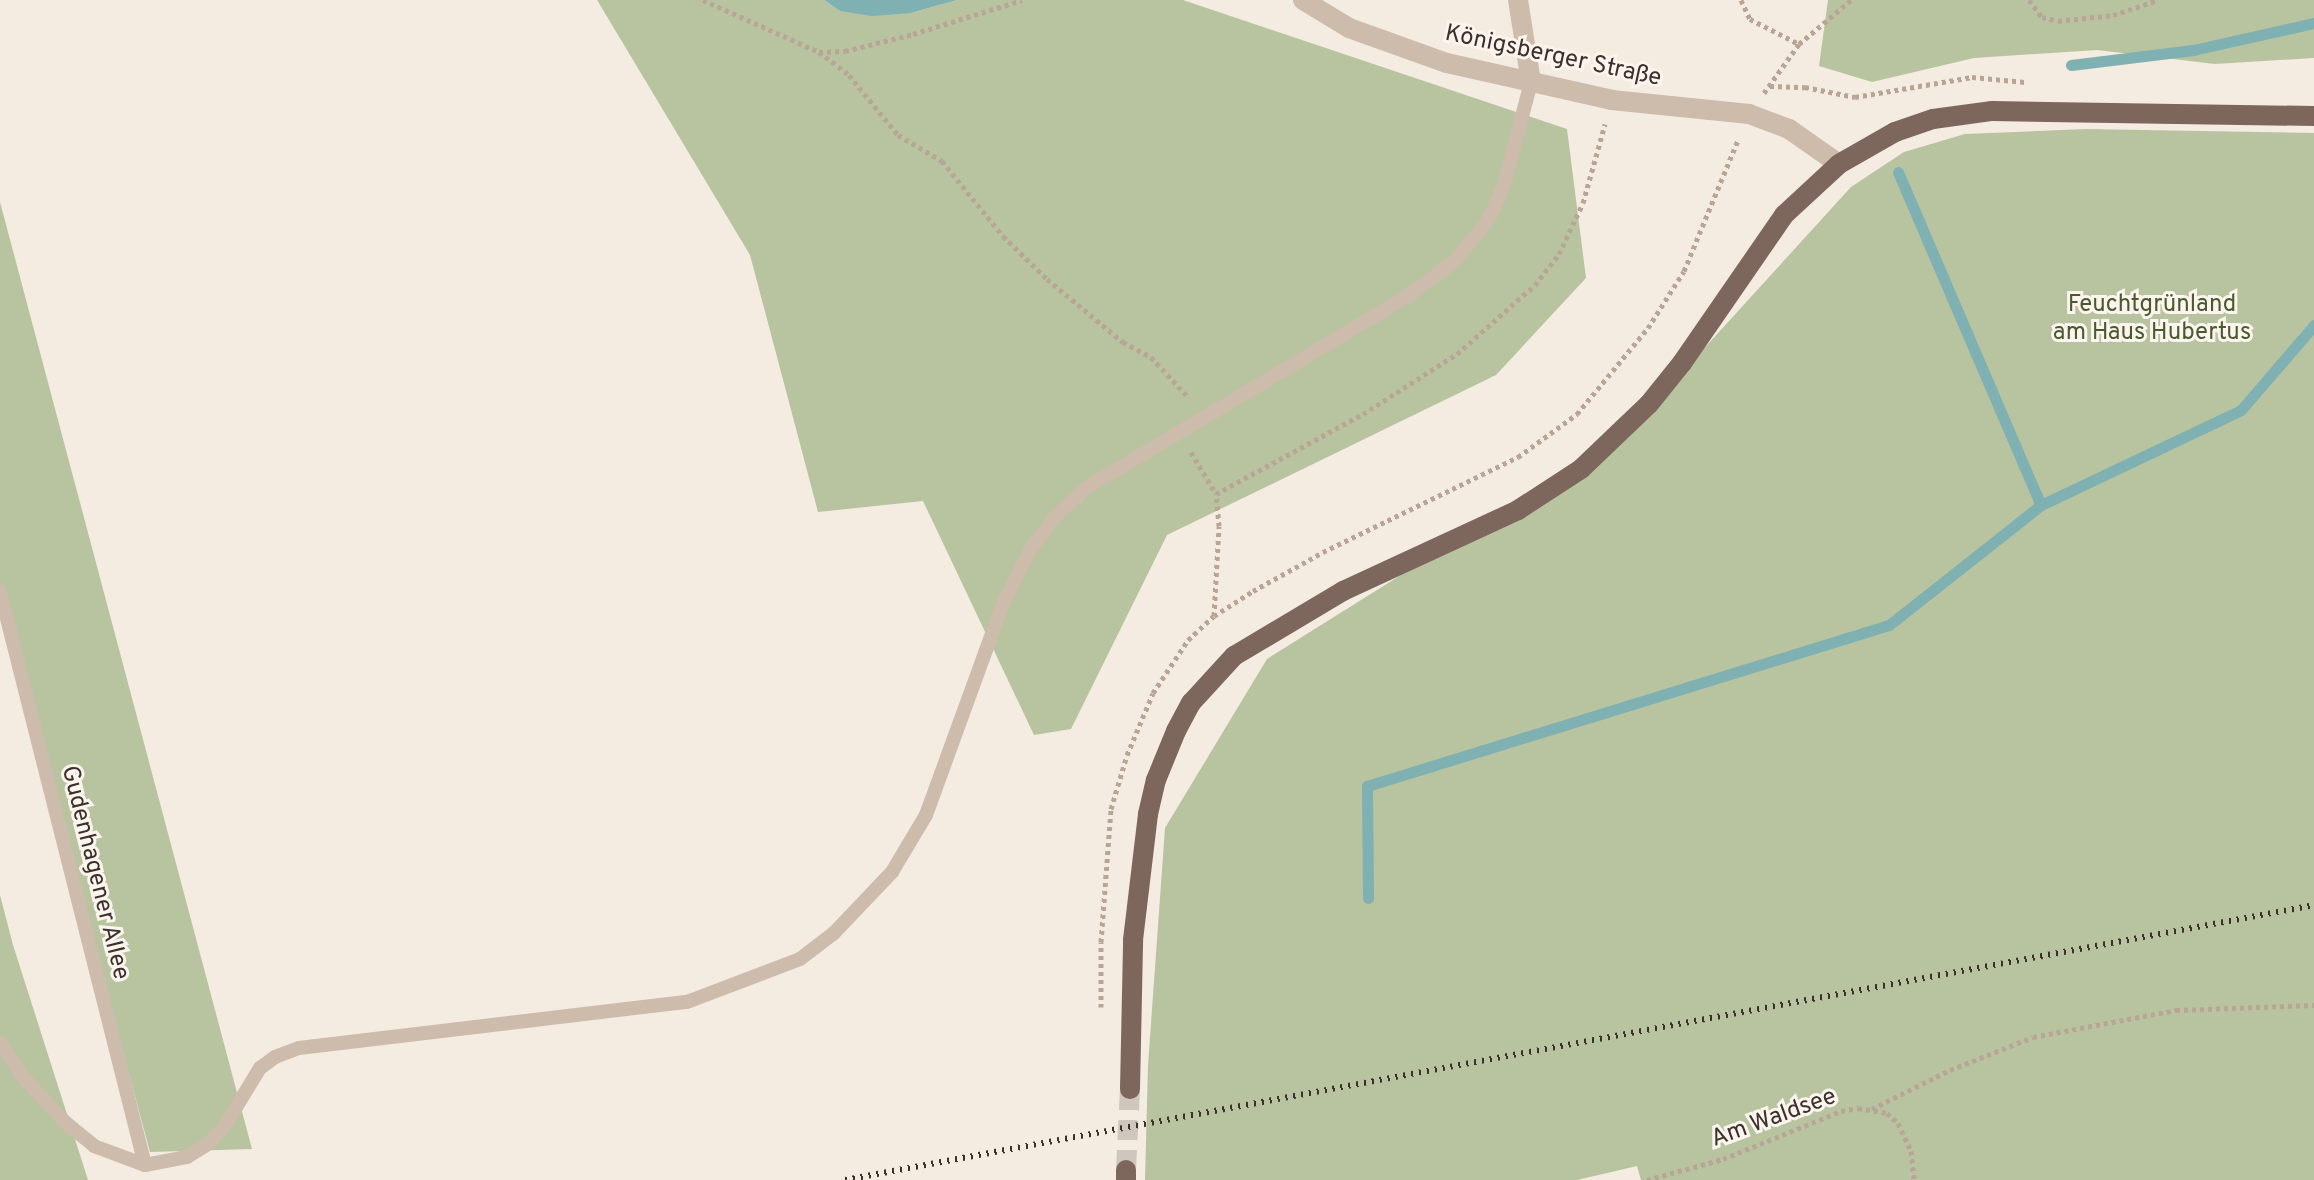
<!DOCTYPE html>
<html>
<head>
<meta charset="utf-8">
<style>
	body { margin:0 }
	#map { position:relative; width:2314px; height:1180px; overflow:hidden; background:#f4ebe1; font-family:Overpass,sans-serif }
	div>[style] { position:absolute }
	.green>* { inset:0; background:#b8c4a0 }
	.water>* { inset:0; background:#7fb0b2 }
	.stream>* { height:11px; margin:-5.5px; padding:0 5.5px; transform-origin:5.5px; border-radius:5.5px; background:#7fb0b2 }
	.primary-tunnel>* { height:20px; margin-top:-10px; transform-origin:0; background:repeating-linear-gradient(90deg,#cfc6bd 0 20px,transparent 0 30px) }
	.path>* { height:5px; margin-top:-2.5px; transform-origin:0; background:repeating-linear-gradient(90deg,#b9a596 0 4px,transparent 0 8px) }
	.lane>* { height:14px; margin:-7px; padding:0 7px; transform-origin:7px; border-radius:7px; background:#cdbbac }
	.street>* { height:20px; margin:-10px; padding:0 10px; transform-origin:10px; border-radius:10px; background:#cdbbac }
	.primary>* { height:20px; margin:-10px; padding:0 10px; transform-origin:10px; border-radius:10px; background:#7d675c }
	.rail>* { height:6px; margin-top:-3px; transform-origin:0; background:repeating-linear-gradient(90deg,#3b302b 0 2px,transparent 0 8px) }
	span { translate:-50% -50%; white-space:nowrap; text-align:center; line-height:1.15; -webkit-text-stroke:6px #fbf5ee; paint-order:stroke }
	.street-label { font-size:24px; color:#3b302b }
	.park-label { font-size:24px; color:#4a5a2e }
</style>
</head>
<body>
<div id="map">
	<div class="green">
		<div style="clip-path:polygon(597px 0,824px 0,840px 11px,911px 13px,957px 0,1183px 0,1567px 129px,1586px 278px,1496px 375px,1167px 535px,1071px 729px,1034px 735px,923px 501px,818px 512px,750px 255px)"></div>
		<div style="clip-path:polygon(1828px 0,2314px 0,2314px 58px,2215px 64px,2097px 50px,1974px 58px,1872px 82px,1819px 66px)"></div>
		<div style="clip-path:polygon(2086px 129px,2314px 133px,2314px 1180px,1641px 1180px,1637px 1166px,1577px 1180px,1145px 1180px,1148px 1065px,1165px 828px,1267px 659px,1602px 449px,1667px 389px,1851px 187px,1904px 152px,1965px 134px)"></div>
		<div style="clip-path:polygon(0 202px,252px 1149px,150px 1152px,0 596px)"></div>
		<div style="clip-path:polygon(0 895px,13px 945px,88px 1180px,0 1180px)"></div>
	</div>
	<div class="water">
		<div style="clip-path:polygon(824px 0,957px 0,911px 13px,872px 16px,840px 11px)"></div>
	</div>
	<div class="stream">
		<div style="left:2071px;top:65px;width:123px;rotate:-7deg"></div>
		<div style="left:2193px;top:50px;width:124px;rotate:-12.6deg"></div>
		<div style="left:1898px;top:172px;width:362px;rotate:66.8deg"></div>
		<div style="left:1368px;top:898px;width:112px;rotate:-90.5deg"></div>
		<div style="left:1367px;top:786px;width:546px;rotate:-17.14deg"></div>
		<div style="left:1889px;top:625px;width:194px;rotate:-38.3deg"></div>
		<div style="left:2041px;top:505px;width:221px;rotate:-25.4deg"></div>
		<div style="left:2241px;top:410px;width:112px;rotate:-49.3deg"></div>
	</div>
	<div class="primary-tunnel">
		<div style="left:1126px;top:1170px;width:81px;rotate:-87.2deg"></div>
	</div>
	<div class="path">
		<div style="left:703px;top:0;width:127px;rotate:24.1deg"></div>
		<div style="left:819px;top:52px;width:38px;rotate:37deg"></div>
		<div style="left:849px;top:75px;width:77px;rotate:50.8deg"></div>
		<div style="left:898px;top:135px;width:51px;rotate:30.6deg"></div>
		<div style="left:942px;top:161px;width:97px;rotate:50.9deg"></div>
		<div style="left:1003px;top:236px;width:62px;rotate:44.3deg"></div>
		<div style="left:1047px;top:279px;width:99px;rotate:39.7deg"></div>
		<div style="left:1123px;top:342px;width:32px;rotate:28deg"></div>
		<div style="left:1151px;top:357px;width:56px;rotate:47.2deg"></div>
		<div style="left:1741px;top:0;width:21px;rotate:65deg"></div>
		<div style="left:1750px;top:19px;width:55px;rotate:27deg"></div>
		<div style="left:2029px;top:0;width:21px;rotate:53deg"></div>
		<div style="left:2042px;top:17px;width:16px;rotate:14deg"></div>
		<div style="left:2058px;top:21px;width:55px;rotate:-6.2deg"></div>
		<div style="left:2113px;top:15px;width:47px;rotate:-18.4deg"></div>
		<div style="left:819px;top:52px;width:26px;rotate:-2deg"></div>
		<div style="left:845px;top:51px;width:70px;rotate:-14deg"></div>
		<div style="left:913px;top:34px;width:114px;rotate:-17.3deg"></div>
		<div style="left:1770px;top:86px;width:35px;rotate:2deg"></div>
		<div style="left:1805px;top:87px;width:51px;rotate:11.3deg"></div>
		<div style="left:1855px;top:97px;width:119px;rotate:-9.7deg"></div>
		<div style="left:1972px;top:77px;width:53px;rotate:5.4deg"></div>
		<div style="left:1764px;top:93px;width:60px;rotate:-54.5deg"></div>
		<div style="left:1799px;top:44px;width:68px;rotate:-40.2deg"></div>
		<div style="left:1191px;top:452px;width:49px;rotate:59.2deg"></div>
		<div style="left:1216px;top:494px;width:167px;rotate:-28.6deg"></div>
		<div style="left:1363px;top:414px;width:112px;rotate:-32.6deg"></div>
		<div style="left:1457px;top:354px;width:104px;rotate:-41.5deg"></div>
		<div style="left:1535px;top:285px;width:39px;rotate:-52deg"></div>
		<div style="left:1559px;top:254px;width:56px;rotate:-64.8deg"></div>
		<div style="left:1583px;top:203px;width:82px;rotate:-74.4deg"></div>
		<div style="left:1214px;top:616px;width:90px;rotate:-86.8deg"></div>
		<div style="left:1219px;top:526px;width:32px;rotate:-95deg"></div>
		<div style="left:1101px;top:1007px;width:65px;rotate:-90deg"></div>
		<div style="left:1101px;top:942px;width:133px;rotate:-85.7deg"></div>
		<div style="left:1111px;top:809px;width:56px;rotate:-73.5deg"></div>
		<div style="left:1127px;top:755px;width:67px;rotate:-67.2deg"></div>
		<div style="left:1153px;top:693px;width:64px;rotate:-56.6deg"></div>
		<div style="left:1188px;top:640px;width:35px;rotate:-43deg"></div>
		<div style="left:1214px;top:616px;width:46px;rotate:-32.7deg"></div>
		<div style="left:1253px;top:591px;width:80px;rotate:-29.1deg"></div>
		<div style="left:1323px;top:552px;width:217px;rotate:-26deg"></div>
		<div style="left:1518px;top:457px;width:73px;rotate:-36.1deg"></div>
		<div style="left:1577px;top:414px;width:112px;rotate:-50.5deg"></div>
		<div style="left:1648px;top:328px;width:67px;rotate:-57.7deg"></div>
		<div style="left:1684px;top:271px;width:142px;rotate:-67.6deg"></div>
		<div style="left:1872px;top:1109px;width:87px;rotate:-26.6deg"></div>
		<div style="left:1950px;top:1070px;width:89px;rotate:-21.7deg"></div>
		<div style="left:2033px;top:1037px;width:146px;rotate:-10.7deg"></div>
		<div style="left:2176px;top:1010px;width:138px;rotate:-2.1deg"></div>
		<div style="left:1647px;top:1180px;width:79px;rotate:-15.4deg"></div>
		<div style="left:1723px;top:1159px;width:127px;rotate:-22.1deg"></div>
		<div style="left:1841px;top:1111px;width:17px;rotate:-10deg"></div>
		<div style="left:1858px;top:1108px;width:29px;rotate:10deg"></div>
		<div style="left:1887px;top:1113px;width:15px;rotate:42deg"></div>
		<div style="left:1898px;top:1123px;width:31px;rotate:65deg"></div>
		<div style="left:1911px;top:1151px;width:29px;rotate:84deg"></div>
	</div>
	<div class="lane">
		<div style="left:0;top:591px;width:592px;rotate:75.82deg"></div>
		<div style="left:0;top:1042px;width:42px;rotate:56.7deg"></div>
		<div style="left:23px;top:1077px;width:63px;rotate:46.9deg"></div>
		<div style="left:66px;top:1123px;width:36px;rotate:39deg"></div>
		<div style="left:94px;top:1146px;width:54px;rotate:20.4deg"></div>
		<div style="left:145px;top:1165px;width:43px;rotate:-10.8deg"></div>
		<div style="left:187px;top:1157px;width:25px;rotate:-32deg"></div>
		<div style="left:208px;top:1144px;width:23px;rotate:-47deg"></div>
		<div style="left:224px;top:1127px;width:69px;rotate:-58.6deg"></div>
		<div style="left:260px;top:1068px;width:19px;rotate:-36deg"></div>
		<div style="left:275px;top:1057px;width:26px;rotate:-21deg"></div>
		<div style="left:299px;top:1048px;width:391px;rotate:-6.8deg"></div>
		<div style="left:687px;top:1002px;width:121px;rotate:-20.8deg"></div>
		<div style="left:800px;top:959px;width:43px;rotate:-37.4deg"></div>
		<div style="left:834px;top:933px;width:84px;rotate:-46.4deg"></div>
		<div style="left:892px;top:872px;width:66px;rotate:-59.2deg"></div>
		<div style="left:926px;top:815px;width:225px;rotate:-70deg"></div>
		<div style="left:1003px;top:604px;width:60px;rotate:-63.4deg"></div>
		<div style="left:1030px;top:550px;width:39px;rotate:-53deg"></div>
		<div style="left:1053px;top:519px;width:45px;rotate:-43.2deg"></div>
		<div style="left:1086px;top:488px;width:371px;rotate:-30.8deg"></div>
		<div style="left:1405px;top:298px;width:61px;rotate:-36.3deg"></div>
		<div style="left:1454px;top:262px;width:55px;rotate:-50.9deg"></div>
		<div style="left:1489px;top:219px;width:37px;rotate:-66deg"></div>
		<div style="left:1504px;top:185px;width:106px;rotate:-75.3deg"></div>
	</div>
	<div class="street">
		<div style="left:1303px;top:0;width:54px;rotate:31.3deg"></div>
		<div style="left:1349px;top:28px;width:104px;rotate:19.7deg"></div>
		<div style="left:1447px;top:63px;width:169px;rotate:12.6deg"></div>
		<div style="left:1612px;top:100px;width:138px;rotate:5.8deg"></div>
		<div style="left:1749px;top:114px;width:43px;rotate:20.6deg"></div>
		<div style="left:1789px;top:129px;width:61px;rotate:35deg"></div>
		<div style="left:1518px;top:0;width:83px;rotate:81deg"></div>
	</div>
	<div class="primary">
		<div style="left:1130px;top:1089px;width:149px;rotate:-88.8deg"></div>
		<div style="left:1133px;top:940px;width:127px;rotate:-83.2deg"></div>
		<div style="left:1148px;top:814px;width:35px;rotate:-77deg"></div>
		<div style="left:1156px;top:780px;width:53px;rotate:-67.8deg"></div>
		<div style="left:1176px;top:731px;width:32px;rotate:-62deg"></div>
		<div style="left:1191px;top:703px;width:64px;rotate:-47.5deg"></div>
		<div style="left:1234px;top:656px;width:127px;rotate:-30.8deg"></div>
		<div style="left:1343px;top:591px;width:193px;rotate:-24.8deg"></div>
		<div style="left:1518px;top:510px;width:75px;rotate:-33.1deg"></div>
		<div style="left:1581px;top:469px;width:94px;rotate:-43.7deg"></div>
		<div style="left:1649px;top:404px;width:53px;rotate:-51.2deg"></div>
		<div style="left:1682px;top:363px;width:180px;rotate:-55.4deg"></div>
		<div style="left:1784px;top:215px;width:75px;rotate:-42.8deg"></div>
		<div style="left:1839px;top:164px;width:64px;rotate:-29.7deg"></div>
		<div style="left:1895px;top:132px;width:40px;rotate:-18.9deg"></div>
		<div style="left:1933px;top:119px;width:60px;rotate:-7.7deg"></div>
		<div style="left:1992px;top:111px;width:322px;rotate:0.9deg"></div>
		<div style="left:1126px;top:1180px;width:10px;rotate:-90deg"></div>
	</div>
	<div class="rail">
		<div style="left:845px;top:1180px;width:1495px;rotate:-10.6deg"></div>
	</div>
	<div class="street-label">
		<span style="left:1553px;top:57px;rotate:12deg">Königsberger Straße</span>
		<span style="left:94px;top:873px;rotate:76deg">Gudenhagener Allee</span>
		<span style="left:1774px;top:1119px;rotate:-20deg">Am Waldsee</span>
	</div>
	<div class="park-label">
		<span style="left:2152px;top:320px">Feuchtgrünland<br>am Haus Hubertus</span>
	</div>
</div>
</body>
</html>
